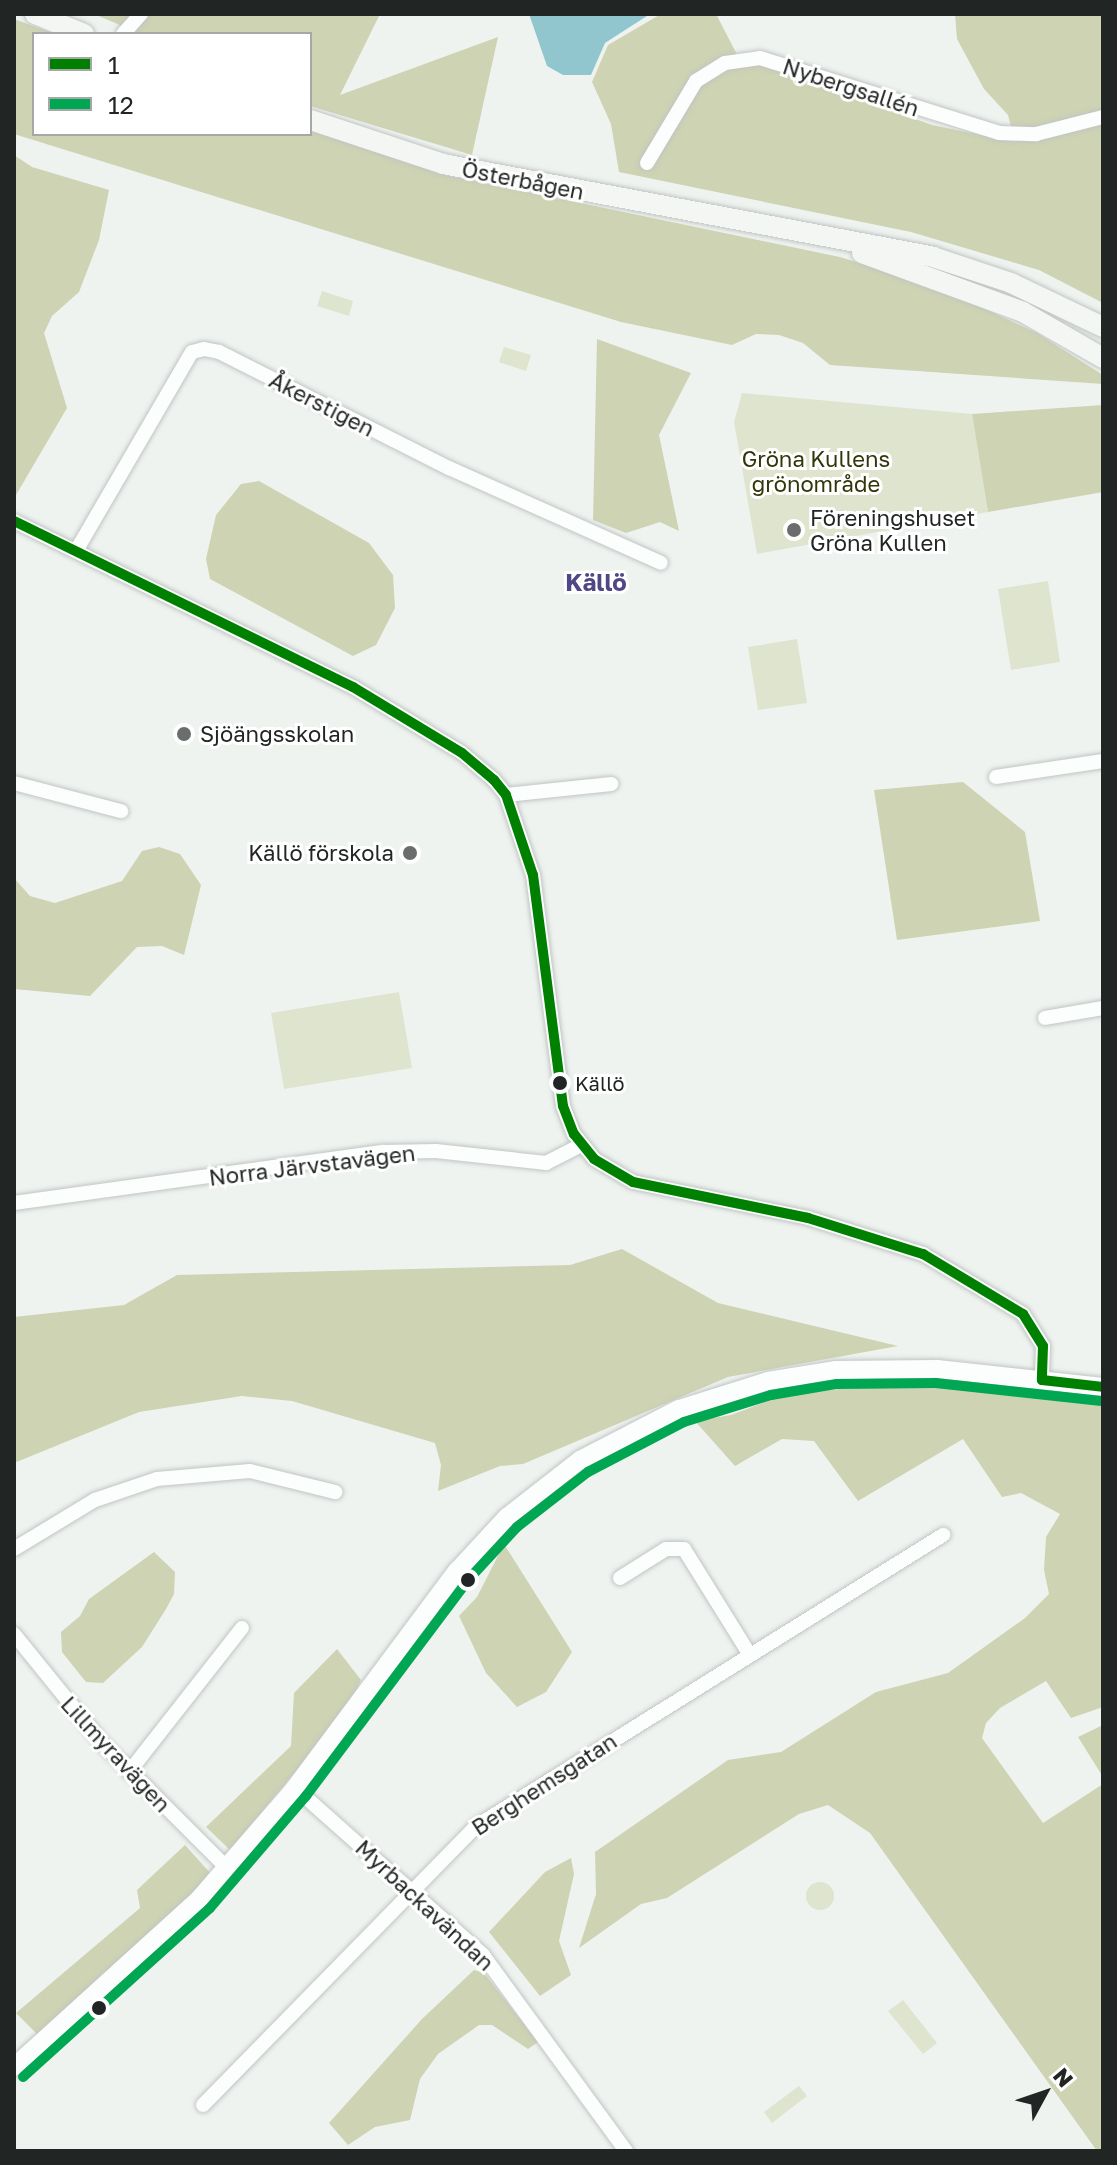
<!DOCTYPE html>
<html>
<head>
<meta charset="utf-8">
<style>
	body { margin:0 }
	#map { position:relative; width:1117px; height:2165px; overflow:hidden; background:#eef3f0; font-family:"Golos Text",sans-serif }
	div>[style] { position:absolute }
	.green>* { inset:0; background:#dfe4ce }
	.round { border-radius:50% }
	.forest>* { inset:0; background:#ced3b3 }
	.water>* { inset:0; background:#92c6cf }
	.roads { filter:drop-shadow(0 0 2px #c1c5c3) drop-shadow(0 0 2px #c1c5c3) }
	.minor>* { height:14px; margin:-7px; padding:0 7px; transform-origin:7px; border-radius:7px; background:#fcfdfd }
	.tertiary>* { height:18px; margin:-9px; padding:0 9px; transform-origin:9px; border-radius:9px; background:#fcfdfd }
	.secondary>* { height:20px; margin:-10px; padding:0 10px; transform-origin:10px; border-radius:10px; background:#f3f6f3 }
	.bus-1>* { height:10px; margin:-5px; padding:0 5px; transform-origin:5px; border-radius:5px; background:#008000 }
	.bus-2>* { height:10px; margin:-5px; padding:0 5px; transform-origin:5px; border-radius:5px; background:#00a651 }
	.dots>* { width:22px; height:22px; translate:-50% -50%; box-sizing:border-box; border:4px solid #fff; border-radius:50% }
	span { translate:-50% -50%; white-space:nowrap; text-align:center; line-height:1.15; -webkit-text-stroke:6px #fff; paint-order:stroke }
	.bus-label { font-size:20px; color:#212523 }
	.left { translate:0 -50%; text-align:left }
	.street-label { font-size:22px; color:#212523 }
	.park-label { font-size:22px; color:#323609 }
	.poi-label { font-size:22px; color:#212523 }
	.right { translate:-100% -50%; text-align:right }
	.neighbourhood-label { font-size:24px; color:#504785; font-weight:700 }
	.frame { position:absolute; inset:0; border:16px solid #212523; pointer-events:none }
	.legend { position:absolute; left:32px; top:32px; width:280px; height:104px; box-sizing:border-box; background:#fff; border:2px solid #a6a8a7; margin:0; padding:10px 14px; list-style:none; font-size:24px; color:#212523 }
	.legend li { display:flex; align-items:center; gap:16px; height:40px }
	.legend b { width:40px; border:2px solid #a6a8a7 }
	.north { position:absolute; left:1005px; top:2053px; width:80px; height:80px; -webkit-text-stroke:6px #fff; paint-order:stroke; rotate:50deg; font-size:22px; font-weight:700; line-height:32px; text-align:center; color:#212523 }
	.north::after { content:''; display:block; margin:auto; width:28px; height:36px; background:#212523; clip-path:polygon(50% 0,100% 100%,50% 72%,0 100%) }
</style>
</head>
<body>
<div id="map">
	<div class="green">
		<div style="clip-path:polygon(322px 291px,353px 301px,349px 316px,317px 306px)"></div>
		<div style="clip-path:polygon(504px 347px,531px 355px,526px 371px,499px 362px)"></div>
		<div style="clip-path:polygon(742px 393px,972px 414px,988px 512px,757px 554px,734px 422px)"></div>
		<div style="clip-path:polygon(1048px 581px,1060px 662px,1011px 670px,998px 589px)"></div>
		<div style="clip-path:polygon(797px 639px,807px 703px,758px 710px,748px 647px)"></div>
		<div style="clip-path:polygon(399px 992px,412px 1068px,284px 1089px,271px 1013px)"></div>
		<div class="round" style="left:806px;top:1882px;width:28px;height:28px"></div>
		<div style="clip-path:polygon(903px 2000px,937px 2043px,923px 2054px,888px 2011px)"></div>
		<div style="clip-path:polygon(799px 2086px,807px 2096px,772px 2123px,764px 2112px)"></div>
	</div>
	<div class="forest">
		<div style="clip-path:polygon(94px 14px,380px 14px,340px 95px,498px 37px,472px 155px,310px 106px,310px 34px,141px 34px)"></div>
		<div style="clip-path:polygon(716px 14px,743px 66px,764px 65px,932px 125px,1015px 142px,1008px 115px,984px 89px,957px 39px,955px 14px,1103px 14px,1103px 303px,1039px 270px,911px 232px,619px 172px,611px 124px,592px 82px,608px 45px,661px 14px)"></div>
		<div style="clip-path:polygon(14px 19px,55px 34px,34px 34px,34px 134px,310px 134px,310px 126px,445px 175px,840px 257px,942px 289px,1037px 333px,1103px 375px,1103px 384px,830px 365px,803px 343px,779px 335px,756px 334px,732px 345px,621px 322px,14px 134px)"></div>
		<div style="clip-path:polygon(14px 155px,32px 167px,109px 190px,99px 240px,79px 292px,52px 316px,44px 333px,67px 408px,16px 495px)"></div>
		<div style="clip-path:polygon(597px 339px,691px 373px,659px 435px,679px 531px,660px 522px,626px 533px,593px 520px)"></div>
		<div style="clip-path:polygon(1103px 405px,1103px 492px,988px 512px,972px 414px)"></div>
		<div style="clip-path:polygon(259px 481px,369px 543px,393px 575px,395px 608px,376px 645px,353px 656px,210px 579px,206px 559px,216px 515px,241px 484px)"></div>
		<div style="clip-path:polygon(963px 782px,1025px 832px,1040px 921px,897px 940px,874px 790px)"></div>
		<div style="clip-path:polygon(159px 847px,180px 854px,201px 885px,184px 955px,162px 946px,137px 947px,90px 996px,14px 989px,14px 878px,30px 896px,55px 903px,122px 881px,142px 851px)"></div>
		<div style="clip-path:polygon(622px 1249px,718px 1303px,898px 1346px,728px 1377px,523px 1464px,500px 1466px,438px 1491px,441px 1465px,435px 1443px,292px 1401px,242px 1396px,139px 1412px,14px 1463px,14px 1317px,124px 1305px,177px 1275px,570px 1265px)"></div>
		<div style="clip-path:polygon(932px 1382px,1103px 1397px,1103px 1707px,1071px 1718px,1046px 1681px,1000px 1708px,986px 1723px,982px 1738px,1043px 1823px,1103px 1784px,1103px 2151px,1097px 2151px,870px 1833px,828px 1805px,799px 1814px,667px 1898px,641px 1904px,579px 1948px,596px 1894px,595px 1852px,728px 1760px,781px 1752px,876px 1692px,948px 1673px,1025px 1618px,1049px 1594px,1044px 1570px,1046px 1537px,1060px 1514px,1021px 1493px,1002px 1497px,963px 1439px,858px 1501px,814px 1441px,782px 1439px,735px 1466px,695px 1421px,731px 1415px,789px 1393px)"></div>
		<div style="clip-path:polygon(504px 1544px,572px 1652px,546px 1692px,517px 1707px,486px 1673px,459px 1616px,477px 1597px)"></div>
		<div style="clip-path:polygon(154px 1552px,175px 1572px,174px 1594px,166px 1609px,142px 1647px,103px 1683px,86px 1682px,62px 1652px,61px 1632px,80px 1616px,89px 1599px)"></div>
		<div style="clip-path:polygon(337px 1649px,361px 1680px,346px 1711px,230px 1850px,206px 1827px,291px 1746px,294px 1693px)"></div>
		<div style="clip-path:polygon(1103px 1725px,1103px 1777px,1078px 1737px)"></div>
		<div style="clip-path:polygon(185px 1845px,212px 1875px,38px 2035px,16px 2013px,140px 1908px,137px 1890px)"></div>
		<div style="clip-path:polygon(571px 1858px,574px 1874px,559px 1941px,571px 1975px,540px 1996px,489px 1932px,545px 1872px)"></div>
		<div style="clip-path:polygon(474px 1970px,484px 1973px,538px 2042px,528px 2049px,492px 2025px,479px 2025px,438px 2054px,420px 2079px,410px 2120px,375px 2127px,348px 2145px,329px 2123px,422px 2019px)"></div>
	</div>
	<div class="water">
		<div style="clip-path:polygon(529px 14px,650px 14px,605px 43px,591px 75px,563px 75px,547px 66px)"></div>
	</div>
	<div class="roads">
		<div class="minor">
			<div style="left:123px;top:34px;width:27px;rotate:-48deg"></div>
			<div style="left:647px;top:163px;width:96px;rotate:-59.1deg"></div>
			<div style="left:696px;top:81px;width:34px;rotate:-32deg"></div>
			<div style="left:725px;top:63px;width:35px;rotate:-8deg"></div>
			<div style="left:760px;top:58px;width:250px;rotate:17.4deg"></div>
			<div style="left:999px;top:133px;width:37px;rotate:2deg"></div>
			<div style="left:1036px;top:134px;width:69px;rotate:-14.2deg"></div>
			<div style="left:14px;top:521px;width:377px;rotate:26.1deg"></div>
			<div style="left:353px;top:687px;width:127px;rotate:31.2deg"></div>
			<div style="left:462px;top:753px;width:42px;rotate:40.2deg"></div>
			<div style="left:494px;top:780px;width:19px;rotate:51deg"></div>
			<div style="left:506px;top:795px;width:84px;rotate:71.4deg"></div>
			<div style="left:533px;top:875px;width:233px;rotate:82.6deg"></div>
			<div style="left:563px;top:1106px;width:30px;rotate:69deg"></div>
			<div style="left:574px;top:1134px;width:32px;rotate:51deg"></div>
			<div style="left:594px;top:1159px;width:45px;rotate:30.5deg"></div>
			<div style="left:633px;top:1182px;width:179px;rotate:11.6deg"></div>
			<div style="left:808px;top:1218px;width:121px;rotate:17.4deg"></div>
			<div style="left:923px;top:1254px;width:117px;rotate:31deg"></div>
			<div style="left:1023px;top:1314px;width:38px;rotate:58deg"></div>
			<div style="left:1043px;top:1346px;width:34px;rotate:92deg"></div>
			<div style="left:76px;top:551px;width:230px;rotate:-59.8deg"></div>
			<div style="left:192px;top:352px;width:12px;rotate:-14deg"></div>
			<div style="left:204px;top:349px;width:15px;rotate:11deg"></div>
			<div style="left:219px;top:352px;width:258px;rotate:26.8deg"></div>
			<div style="left:449px;top:468px;width:232px;rotate:24.1deg"></div>
			<div style="left:996px;top:777px;width:108px;rotate:-8.5deg"></div>
			<div style="left:14px;top:783px;width:111px;rotate:14.7deg"></div>
			<div style="left:506px;top:795px;width:106px;rotate:-6deg"></div>
			<div style="left:1045px;top:1018px;width:59px;rotate:-9.8deg"></div>
			<div style="left:14px;top:1203px;width:373px;rotate:-7.9deg"></div>
			<div style="left:383px;top:1152px;width:53px;rotate:-1.1deg"></div>
			<div style="left:436px;top:1151px;width:111px;rotate:6.2deg"></div>
			<div style="left:546px;top:1163px;width:39px;rotate:-27deg"></div>
			<div style="left:14px;top:1549px;width:95px;rotate:-31.2deg"></div>
			<div style="left:95px;top:1500px;width:65px;rotate:-18.7deg"></div>
			<div style="left:157px;top:1479px;width:93px;rotate:-4.9deg"></div>
			<div style="left:250px;top:1471px;width:88px;rotate:13.9deg"></div>
			<div style="left:620px;top:1578px;width:54px;rotate:-32.2deg"></div>
			<div style="left:666px;top:1549px;width:18px"></div>
			<div style="left:684px;top:1549px;width:125px;rotate:58.1deg"></div>
			<div style="left:14px;top:1634px;width:141px;rotate:51deg"></div>
			<div style="left:103px;top:1744px;width:175px;rotate:45deg"></div>
			<div style="left:129px;top:1772px;width:183px;rotate:-51.9deg"></div>
			<div style="left:295px;top:1788px;width:251px;rotate:41.6deg"></div>
			<div style="left:483px;top:1955px;width:243px;rotate:53.9deg"></div>
			<div style="left:203px;top:2105px;width:389px;rotate:-45.6deg"></div>
			<div style="left:475px;top:1827px;width:552px;rotate:-31.96deg"></div>
		</div>
		<div class="tertiary">
			<div style="left:14px;top:2067px;width:250px;rotate:-42.2deg"></div>
			<div style="left:199px;top:1899px;width:147px;rotate:-49.1deg"></div>
			<div style="left:295px;top:1788px;width:271px;rotate:-53.3deg"></div>
			<div style="left:457px;top:1571px;width:74px;rotate:-47.2deg"></div>
			<div style="left:507px;top:1517px;width:93px;rotate:-38deg"></div>
			<div style="left:580px;top:1460px;width:111px;rotate:-27.3deg"></div>
			<div style="left:679px;top:1409px;width:93px;rotate:-17.5deg"></div>
			<div style="left:768px;top:1381px;width:69px;rotate:-9.2deg"></div>
			<div style="left:836px;top:1370px;width:101px;rotate:-0.6deg"></div>
			<div style="left:937px;top:1369px;width:167px;rotate:6.2deg"></div>
		</div>
		<div class="secondary">
			<div style="left:35px;top:14px;width:53px;rotate:22.2deg"></div>
			<div style="left:310px;top:120px;width:140px;rotate:18.3deg"></div>
			<div style="left:443px;top:164px;width:499px;rotate:10.7deg"></div>
			<div style="left:933px;top:257px;width:82px;rotate:18.4deg"></div>
			<div style="left:1011px;top:283px;width:102px;rotate:25.6deg"></div>
			<div style="left:862px;top:253px;width:171px;rotate:20.1deg"></div>
			<div style="left:1023px;top:312px;width:92px;rotate:29.9deg"></div>
		</div>
	</div>
	<div class="bus-1">
		<div style="left:14px;top:521px;width:377px;rotate:26.1deg"></div>
		<div style="left:353px;top:687px;width:127px;rotate:31.2deg"></div>
		<div style="left:462px;top:753px;width:42px;rotate:40.2deg"></div>
		<div style="left:494px;top:780px;width:19px;rotate:51deg"></div>
		<div style="left:506px;top:795px;width:84px;rotate:71.4deg"></div>
		<div style="left:533px;top:875px;width:233px;rotate:82.6deg"></div>
		<div style="left:563px;top:1106px;width:30px;rotate:69deg"></div>
		<div style="left:574px;top:1134px;width:32px;rotate:51deg"></div>
		<div style="left:594px;top:1159px;width:45px;rotate:30.5deg"></div>
		<div style="left:633px;top:1182px;width:179px;rotate:11.6deg"></div>
		<div style="left:808px;top:1218px;width:121px;rotate:17.4deg"></div>
		<div style="left:923px;top:1254px;width:117px;rotate:31deg"></div>
		<div style="left:1023px;top:1314px;width:38px;rotate:58deg"></div>
		<div style="left:1043px;top:1346px;width:34px;rotate:92deg"></div>
		<div style="left:1042px;top:1380px;width:61px;rotate:6.5deg"></div>
	</div>
	<div class="bus-2">
		<div style="left:23px;top:2077px;width:252px;rotate:-42.1deg"></div>
		<div style="left:210px;top:1908px;width:148px;rotate:-49.4deg"></div>
		<div style="left:306px;top:1796px;width:270px;rotate:-53.1deg"></div>
		<div style="left:468px;top:1580px;width:72px;rotate:-47.2deg"></div>
		<div style="left:517px;top:1527px;width:90px;rotate:-37.8deg"></div>
		<div style="left:588px;top:1472px;width:108px;rotate:-27.5deg"></div>
		<div style="left:684px;top:1422px;width:91px;rotate:-17.2deg"></div>
		<div style="left:771px;top:1395px;width:67px;rotate:-9.5deg"></div>
		<div style="left:837px;top:1384px;width:99px;rotate:-0.6deg"></div>
		<div style="left:936px;top:1383px;width:166px;rotate:6.2deg"></div>
	</div>
	<div class="dots">
		<div style="left:794px;top:530px;background:#696d6b"></div>
		<div style="left:184px;top:734px;background:#696d6b"></div>
		<div style="left:410px;top:853px;background:#696d6b"></div>
		<div style="left:560px;top:1083px;background:#212523"></div>
		<div style="left:468px;top:1580px;background:#212523"></div>
		<div style="left:99px;top:2008px;background:#212523"></div>
	</div>
	<div class="bus-label">
		<span class="left" style="left:575px;top:1083px">Källö</span>
	</div>
	<div class="street-label">
		<span style="left:851px;top:87px;rotate:18deg">Nybergsallén</span>
		<span style="left:523px;top:180px;rotate:11deg">Österbågen</span>
		<span style="left:322px;top:404px;rotate:27deg">Åkerstigen</span>
		<span style="left:312px;top:1165px;rotate:-7deg">Norra Järvstavägen</span>
		<span style="left:116px;top:1754px;rotate:47deg">Lillmyravägen</span>
		<span style="left:544px;top:1784px;rotate:-33deg">Berghemsgatan</span>
		<span style="left:425px;top:1905px;rotate:43deg">Myrbackavändan</span>
	</div>
	<div class="park-label">
		<span style="left:816px;top:471px">Gröna Kullens<br>grönområde</span>
	</div>
	<div class="poi-label">
		<span class="left" style="left:810px;top:530px">Föreningshuset<br>Gröna Kullen</span>
		<span class="left" style="left:200px;top:734px">Sjöängsskolan</span>
		<span class="right" style="left:394px;top:853px">Källö förskola</span>
	</div>
	<div class="neighbourhood-label">
		<span style="left:596px;top:582px">Källö</span>
	</div>
	<div class="frame"></div>
	<ul class="legend">
	<li><b style="height:10px;background:#008000"></b>1</li>
	<li><b style="height:10px;background:#00a651"></b>12</li>
	</ul>
	<div class="north">N</div>
</div>
</body>
</html>
